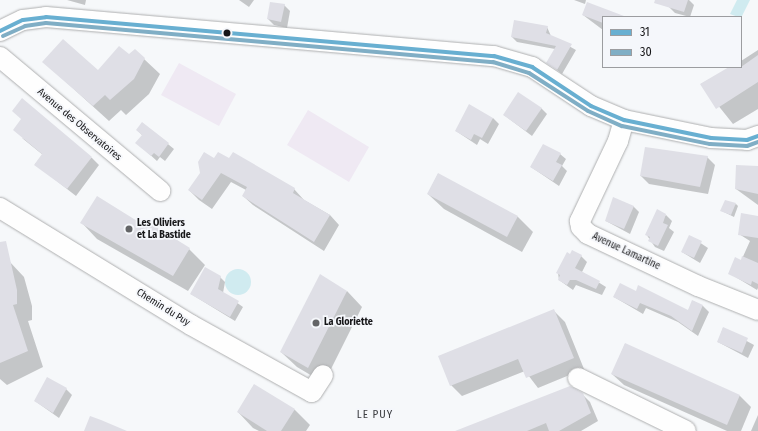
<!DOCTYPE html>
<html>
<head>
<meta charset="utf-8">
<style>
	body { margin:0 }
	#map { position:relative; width:758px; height:431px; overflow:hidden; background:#f6f8fa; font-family:"Fira Sans Condensed",sans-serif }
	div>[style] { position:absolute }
	.green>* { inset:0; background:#efe9f3 }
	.water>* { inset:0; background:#d0ebf0 }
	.round { border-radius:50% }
	.shadow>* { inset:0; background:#0003 }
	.building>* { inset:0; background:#dfdfe6 }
	.roads { filter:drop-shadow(0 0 1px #aeafb0) drop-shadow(0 0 1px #aeafb0) }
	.minor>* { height:20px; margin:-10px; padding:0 10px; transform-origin:10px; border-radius:10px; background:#fefefe }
	.bus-1>* { height:4px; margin:-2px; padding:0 2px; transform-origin:2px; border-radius:2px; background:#68afd1 }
	.bus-2>* { height:4px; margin:-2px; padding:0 2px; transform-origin:2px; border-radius:2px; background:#80aec5 }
	.dots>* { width:11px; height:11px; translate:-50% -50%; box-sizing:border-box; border:2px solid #f5f7fb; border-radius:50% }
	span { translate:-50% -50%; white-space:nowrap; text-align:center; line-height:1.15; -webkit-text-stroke:3.5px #f5f7fb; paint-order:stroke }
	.street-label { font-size:10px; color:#161618 }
	.poi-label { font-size:10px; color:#161618; font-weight:700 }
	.left { translate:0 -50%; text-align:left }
	.neighbourhood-label { font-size:11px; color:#3c3e41; letter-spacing:1px }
	.legend { position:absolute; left:602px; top:16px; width:140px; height:52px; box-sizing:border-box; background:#f5f7fb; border:1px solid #9c9da0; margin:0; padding:5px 7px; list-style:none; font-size:12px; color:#161618 }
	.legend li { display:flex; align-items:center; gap:8px; height:20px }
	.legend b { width:20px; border:1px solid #9c9da0 }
</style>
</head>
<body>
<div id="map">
	<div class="green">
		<div style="clip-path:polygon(179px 63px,236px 94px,219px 126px,161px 95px)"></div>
		<div style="clip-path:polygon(308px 110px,369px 147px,349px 182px,287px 145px)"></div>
	</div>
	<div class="water">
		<div style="clip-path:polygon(737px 0,750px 0,741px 18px,730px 14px)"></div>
		<div class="round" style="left:225px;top:269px;width:26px;height:26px"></div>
	</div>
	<div class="shadow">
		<div style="clip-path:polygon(67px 0,86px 0,85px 5px)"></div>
		<div style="clip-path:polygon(239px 0,254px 0,249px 7px)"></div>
		<div style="clip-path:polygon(574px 0,586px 0,585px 4px)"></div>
		<div style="clip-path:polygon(671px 0,689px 0,694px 5px,690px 17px,675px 13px,669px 7px)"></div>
		<div style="clip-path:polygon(284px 5px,290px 11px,287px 28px,274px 25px,268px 19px)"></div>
		<div style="clip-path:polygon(583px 15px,622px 17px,603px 17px,603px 30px)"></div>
		<div style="clip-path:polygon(547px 27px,551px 36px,576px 50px,562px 74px,548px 63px,555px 49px,517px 42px,512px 37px)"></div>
		<div style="clip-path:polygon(758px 50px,758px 109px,733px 124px,701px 84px,731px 67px,741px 67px,741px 61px)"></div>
		<div style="clip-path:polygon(129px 55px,144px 59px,160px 74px,149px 94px,126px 115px,121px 110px,109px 121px,44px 62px,98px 71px)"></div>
		<div style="clip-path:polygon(541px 108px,547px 114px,532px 136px,504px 115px)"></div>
		<div style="clip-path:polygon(493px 118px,499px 124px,488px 144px,480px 139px,477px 145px,456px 131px)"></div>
		<div style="clip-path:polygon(142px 123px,174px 149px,165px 161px,160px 157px,157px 161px,137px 143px,143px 136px,137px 130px)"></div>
		<div style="clip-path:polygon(22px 138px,92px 158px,99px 165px,76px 196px,35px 164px,43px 155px)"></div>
		<div style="clip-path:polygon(560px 154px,566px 159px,562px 166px,567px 171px,559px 186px,531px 167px)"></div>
		<div style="clip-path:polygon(707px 157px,715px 165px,708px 194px,649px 184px,641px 176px)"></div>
		<div style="clip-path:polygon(215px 160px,230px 160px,294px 189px,304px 200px,330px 215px,339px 225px,324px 251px,253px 205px,243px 196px,246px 190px,231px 182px,212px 209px,199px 200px,189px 190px)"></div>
		<div style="clip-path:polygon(758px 167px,758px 205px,736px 189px)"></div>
		<div style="clip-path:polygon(438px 174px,518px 217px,533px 232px,522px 252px,444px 209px,428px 194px)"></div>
		<div style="clip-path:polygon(736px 204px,738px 206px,734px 217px,722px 211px)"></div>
		<div style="clip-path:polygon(633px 206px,639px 212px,630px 234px,606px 221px)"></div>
		<div style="clip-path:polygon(666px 215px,672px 221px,669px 228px,674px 232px,664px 251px,655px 247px,646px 234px)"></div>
		<div style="clip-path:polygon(758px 217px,758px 288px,757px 290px,729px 273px,741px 261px,750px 241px,739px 234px)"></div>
		<div style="clip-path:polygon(145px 221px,189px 249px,205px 265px,188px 291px,97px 239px,82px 223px,142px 226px)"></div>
		<div style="clip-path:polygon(690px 236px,708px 248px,700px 263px,682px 252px)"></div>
		<div style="clip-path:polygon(581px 256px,587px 262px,582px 272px,606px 287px,602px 295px,576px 285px,573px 290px,559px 280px,558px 273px)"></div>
		<div style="clip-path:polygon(9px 261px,24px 277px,32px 306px,32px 320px,28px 321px,43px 367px,7px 385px,0 379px,0 263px)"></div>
		<div style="clip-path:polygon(220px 277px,225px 282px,223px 293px,243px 307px,235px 321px,191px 294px)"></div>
		<div style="clip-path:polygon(347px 291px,362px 307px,324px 383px,297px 367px,281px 352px)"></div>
		<div style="clip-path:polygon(636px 292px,688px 311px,693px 301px,703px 306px,709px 312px,698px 336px,678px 322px,646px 308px,643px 314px,614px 297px)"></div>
		<div style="clip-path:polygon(554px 311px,565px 322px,584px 369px,538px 388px,525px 371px,462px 396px,451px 385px)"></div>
		<div style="clip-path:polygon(723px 328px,754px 345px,748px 358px,718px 342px)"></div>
		<div style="clip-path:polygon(625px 344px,740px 396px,751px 407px,741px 431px,727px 431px,624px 385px,612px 374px)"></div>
		<div style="clip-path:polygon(254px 385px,295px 410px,310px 425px,306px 431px,259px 431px,253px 428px,238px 412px)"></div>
		<div style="clip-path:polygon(66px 389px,72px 395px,59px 418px,35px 401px)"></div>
		<div style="clip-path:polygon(582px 394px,590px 402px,598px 421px,581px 431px,462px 431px)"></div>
		<div style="clip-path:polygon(758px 415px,758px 431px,751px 431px)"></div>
	</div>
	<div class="building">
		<div style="clip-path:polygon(655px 0,688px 0,684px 12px,654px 3px)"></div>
		<div style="clip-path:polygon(270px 2px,285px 4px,281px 22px,267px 19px)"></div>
		<div style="clip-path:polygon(587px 2px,624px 16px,624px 17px,603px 17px,603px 23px,582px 15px)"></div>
		<div style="clip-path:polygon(514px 20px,548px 26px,546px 33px,572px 44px,557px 70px,546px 63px,556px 46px,511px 37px)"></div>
		<div style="clip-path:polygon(63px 39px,98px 70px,119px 46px,129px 54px,135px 49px,145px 58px,134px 79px,110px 100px,105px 95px,93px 106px,42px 62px)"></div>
		<div style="clip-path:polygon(758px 55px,758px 82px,716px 109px,700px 84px,729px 67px,741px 67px)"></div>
		<div style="clip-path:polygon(518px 92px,542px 108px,526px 131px,503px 115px)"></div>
		<div style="clip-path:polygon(22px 98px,92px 157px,67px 189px,34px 165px,42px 154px,13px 130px,21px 119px,12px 111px)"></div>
		<div style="clip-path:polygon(469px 104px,493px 118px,482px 138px,474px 134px,471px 140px,455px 131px)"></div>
		<div style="clip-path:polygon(142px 122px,169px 143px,159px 157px,154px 153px,151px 156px,135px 143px,142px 135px,136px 130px)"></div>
		<div style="clip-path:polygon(543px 144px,561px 153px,556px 162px,562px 165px,553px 181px,530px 167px)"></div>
		<div style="clip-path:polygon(645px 147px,708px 156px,700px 187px,640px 176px)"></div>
		<div style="clip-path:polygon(204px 152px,214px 158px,218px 152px,229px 158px,233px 152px,295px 188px,293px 193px,330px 215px,314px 242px,242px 196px,247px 187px,221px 173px,202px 200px,188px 190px,200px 173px,198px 162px)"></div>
		<div style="clip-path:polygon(736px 165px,758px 166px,758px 194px,735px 189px)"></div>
		<div style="clip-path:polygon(438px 173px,518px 216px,507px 237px,427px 194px)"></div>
		<div style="clip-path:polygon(97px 196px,142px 224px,145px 220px,190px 248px,173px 276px,80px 223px)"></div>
		<div style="clip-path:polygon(613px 197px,634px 206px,624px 229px,605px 221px)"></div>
		<div style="clip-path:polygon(725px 200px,736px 203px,731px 215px,720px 211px)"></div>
		<div style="clip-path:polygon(657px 209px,666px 214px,663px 223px,668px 225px,658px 246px,648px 241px,650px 237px,645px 235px)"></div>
		<div style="clip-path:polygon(741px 213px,758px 216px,758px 238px,738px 235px)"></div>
		<div style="clip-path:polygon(689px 235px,702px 241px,694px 258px,681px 252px)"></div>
		<div style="clip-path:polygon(6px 241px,17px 290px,17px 304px,13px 305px,28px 351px,0 363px,0 242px)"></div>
		<div style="clip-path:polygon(572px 250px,582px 255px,575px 268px,600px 281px,596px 289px,576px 280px,570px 280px,567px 285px,558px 280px,560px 275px,556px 273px,567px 252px,570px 254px)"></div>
		<div style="clip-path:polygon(742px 256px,758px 263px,758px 284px,752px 281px,751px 285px,728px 274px,735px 257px,741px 260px)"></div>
		<div style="clip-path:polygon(205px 267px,221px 276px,218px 289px,239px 301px,230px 317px,190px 294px)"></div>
		<div style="clip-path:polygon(320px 274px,347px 291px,308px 368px,280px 352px)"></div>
		<div style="clip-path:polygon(620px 283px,636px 291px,638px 285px,688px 310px,692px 300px,703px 305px,692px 331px,671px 316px,640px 303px,637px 309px,613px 297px)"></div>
		<div style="clip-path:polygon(554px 309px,574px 358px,526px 378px,518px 359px,450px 386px,438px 356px)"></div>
		<div style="clip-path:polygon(723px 327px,748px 338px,742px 353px,717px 342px)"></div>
		<div style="clip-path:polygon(625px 343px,740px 395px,727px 425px,611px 374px)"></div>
		<div style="clip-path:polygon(47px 377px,67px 388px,53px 413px,34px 401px)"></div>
		<div style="clip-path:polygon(254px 384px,295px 409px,281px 431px,267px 431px,237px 412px)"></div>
		<div style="clip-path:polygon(570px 386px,583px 393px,591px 413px,559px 431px,549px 431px,546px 423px,527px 431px,455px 431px)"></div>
		<div style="clip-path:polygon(90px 416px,101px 420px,127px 431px,84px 431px)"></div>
	</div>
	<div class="roads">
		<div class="minor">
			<div style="left:0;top:31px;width:25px;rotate:-26deg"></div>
			<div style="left:23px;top:20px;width:23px;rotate:-7deg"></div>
			<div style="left:46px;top:17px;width:450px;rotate:5deg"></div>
			<div style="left:494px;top:56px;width:40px;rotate:16deg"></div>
			<div style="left:532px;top:67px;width:71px;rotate:33.5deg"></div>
			<div style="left:591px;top:106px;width:36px;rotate:23deg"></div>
			<div style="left:624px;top:120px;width:89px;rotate:11.7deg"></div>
			<div style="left:711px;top:138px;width:36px;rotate:3deg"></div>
			<div style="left:747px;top:140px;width:12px;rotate:-20deg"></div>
			<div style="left:0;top:57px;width:209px;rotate:39.9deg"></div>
			<div style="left:624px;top:120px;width:22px;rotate:106deg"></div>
			<div style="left:618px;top:141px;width:89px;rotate:115.4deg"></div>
			<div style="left:580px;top:221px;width:6px;rotate:81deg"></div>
			<div style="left:581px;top:227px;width:10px;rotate:45deg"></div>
			<div style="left:588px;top:234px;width:122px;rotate:25.3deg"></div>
			<div style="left:698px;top:286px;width:65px;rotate:21.8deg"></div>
			<div style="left:0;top:208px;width:224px;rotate:31.5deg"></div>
			<div style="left:191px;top:325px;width:138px;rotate:29deg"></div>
			<div style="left:312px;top:392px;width:20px;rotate:-57deg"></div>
			<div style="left:578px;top:378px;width:120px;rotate:26.1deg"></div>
		</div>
	</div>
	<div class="bus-1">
		<div style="left:0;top:31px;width:25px;rotate:-26deg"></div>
		<div style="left:23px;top:20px;width:23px;rotate:-7deg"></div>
		<div style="left:46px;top:17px;width:450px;rotate:5deg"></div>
		<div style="left:494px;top:56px;width:40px;rotate:16deg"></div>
		<div style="left:532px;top:67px;width:71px;rotate:33.5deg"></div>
		<div style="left:591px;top:106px;width:36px;rotate:23deg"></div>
		<div style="left:624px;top:120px;width:89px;rotate:11.7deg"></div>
		<div style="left:711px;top:138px;width:36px;rotate:3deg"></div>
		<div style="left:747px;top:140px;width:12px;rotate:-20deg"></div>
	</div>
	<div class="bus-2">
		<div style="left:3px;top:36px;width:24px;rotate:-24deg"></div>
		<div style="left:25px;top:26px;width:21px;rotate:-8deg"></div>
		<div style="left:46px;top:23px;width:449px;rotate:5deg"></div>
		<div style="left:493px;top:62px;width:38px;rotate:17deg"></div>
		<div style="left:529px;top:73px;width:70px;rotate:32.8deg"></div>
		<div style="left:588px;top:111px;width:37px;rotate:24deg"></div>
		<div style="left:622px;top:126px;width:90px;rotate:11.6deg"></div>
		<div style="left:710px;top:144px;width:37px;rotate:3deg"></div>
		<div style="left:747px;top:146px;width:12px;rotate:-20deg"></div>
	</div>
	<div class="dots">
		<div style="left:227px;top:33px;background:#161618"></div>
		<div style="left:129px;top:229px;background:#646567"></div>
		<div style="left:316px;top:323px;background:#646567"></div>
	</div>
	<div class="street-label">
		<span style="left:79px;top:125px;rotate:40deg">Avenue des Observatoires</span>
		<span style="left:626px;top:252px;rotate:25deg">Avenue Lamartine</span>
		<span style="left:163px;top:308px;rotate:32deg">Chemin du Puy</span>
	</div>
	<div class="poi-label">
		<span class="left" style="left:137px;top:229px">Les Oliviers<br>et La Bastide</span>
		<span class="left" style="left:324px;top:323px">La Gloriette</span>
	</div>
	<div class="neighbourhood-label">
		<span style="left:375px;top:415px">LE PUY</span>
	</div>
	<ul class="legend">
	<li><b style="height:5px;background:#68afd1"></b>31</li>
	<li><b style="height:5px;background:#80aec5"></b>30</li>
	</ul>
</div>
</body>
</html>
